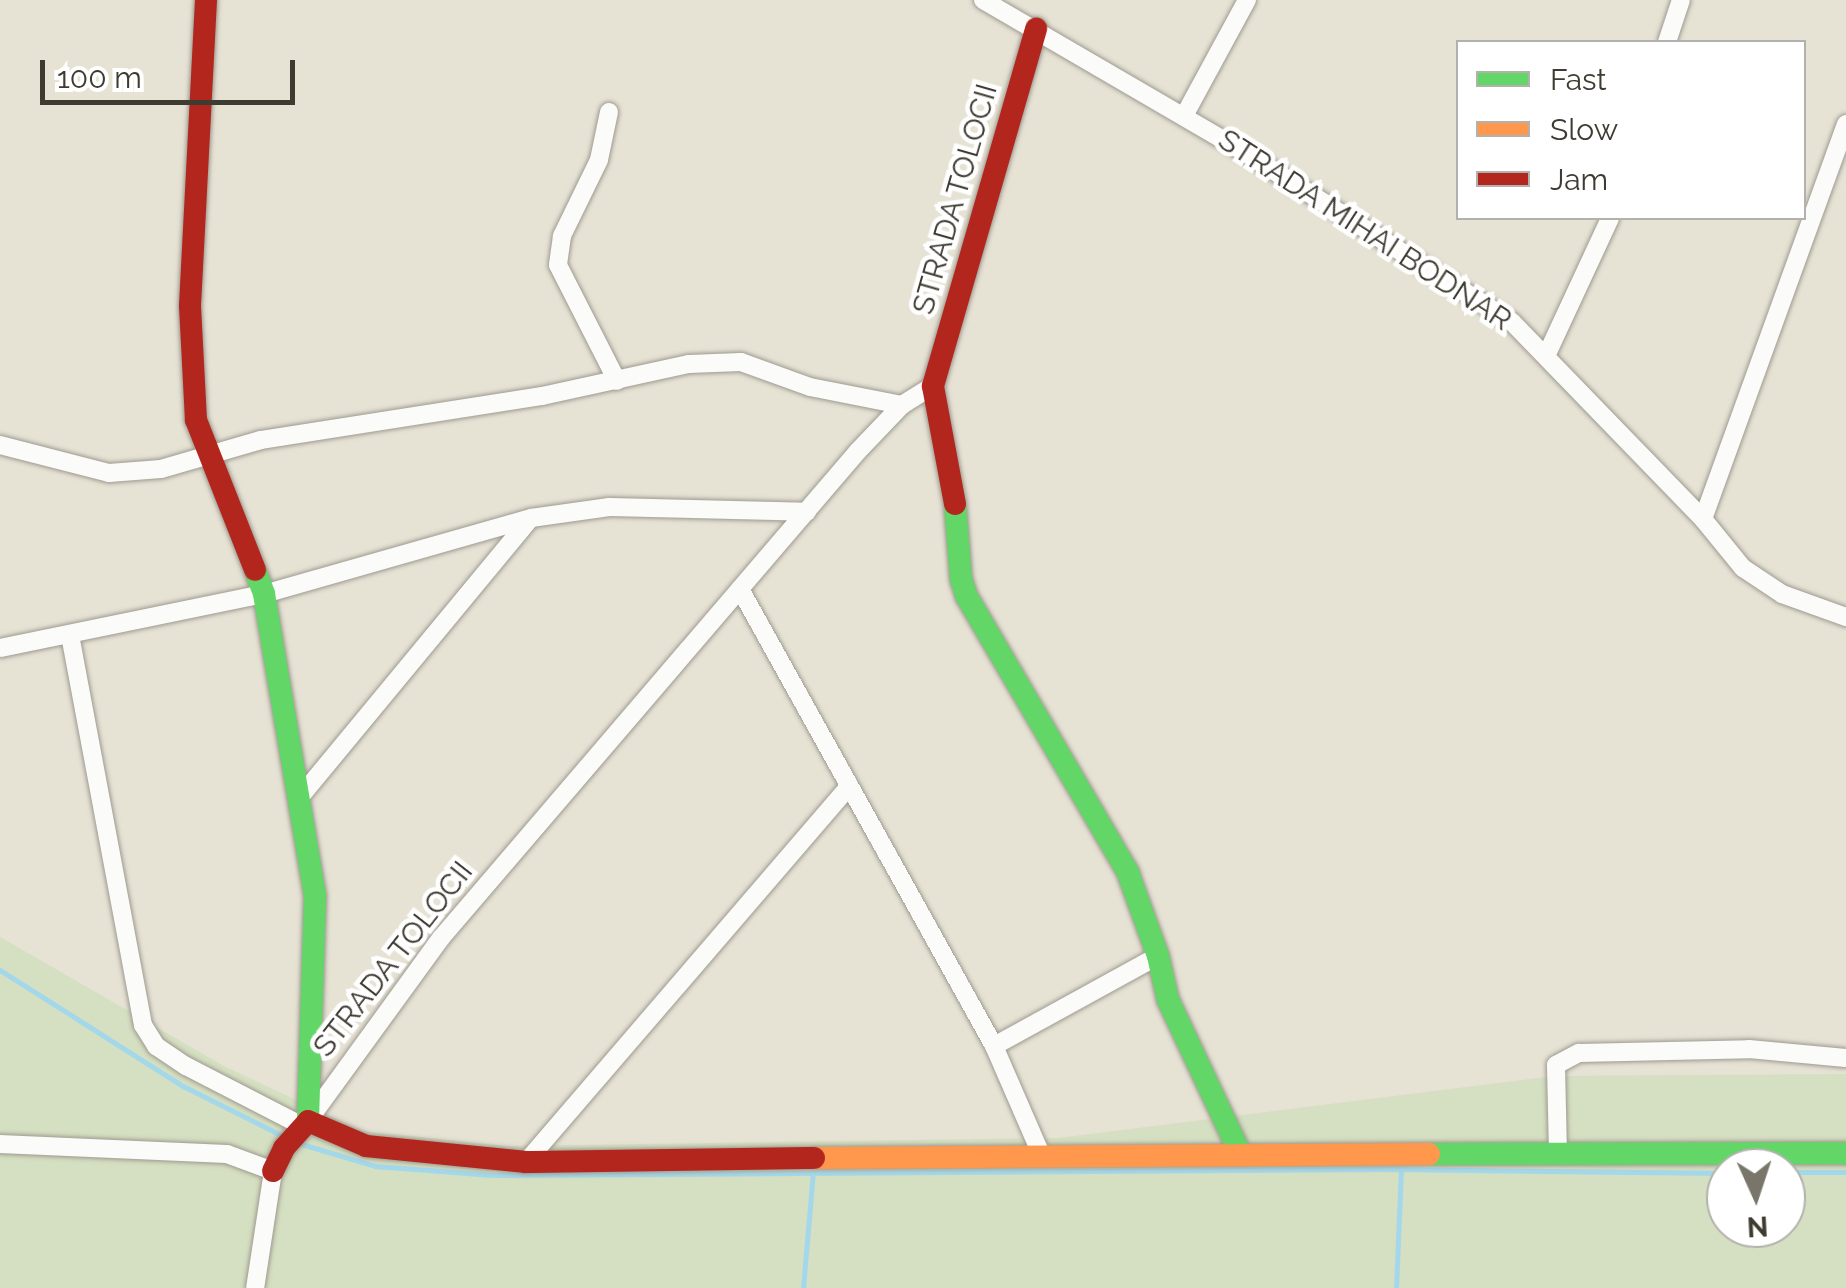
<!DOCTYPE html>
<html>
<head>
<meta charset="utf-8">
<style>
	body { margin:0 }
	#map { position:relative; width:1846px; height:1288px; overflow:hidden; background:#e6e2d4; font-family:Raleway,sans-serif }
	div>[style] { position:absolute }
	.green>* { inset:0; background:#d5dfc1 }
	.stream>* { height:5px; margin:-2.5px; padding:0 2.5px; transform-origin:2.5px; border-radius:2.5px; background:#a3d8ea }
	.roads { filter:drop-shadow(0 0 2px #9e9a90) drop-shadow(0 0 2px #9e9a90) }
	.street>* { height:18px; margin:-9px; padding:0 9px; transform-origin:9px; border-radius:9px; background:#fbfbf9 }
	.fast>* { height:22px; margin:-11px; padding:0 11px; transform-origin:11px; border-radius:11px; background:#63d668 }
	.slow>* { height:22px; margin:-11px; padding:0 11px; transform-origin:11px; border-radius:11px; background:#ff974d }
	.jam>* { height:22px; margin:-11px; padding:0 11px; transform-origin:11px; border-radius:11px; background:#b3261e }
	span { translate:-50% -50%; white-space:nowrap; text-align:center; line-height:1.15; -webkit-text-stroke:9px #fff; paint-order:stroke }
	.street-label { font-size:30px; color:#3e3b31 }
	.legend { position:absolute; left:1456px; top:40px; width:350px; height:180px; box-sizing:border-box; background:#fff; border:2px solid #b2b1ad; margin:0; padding:12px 18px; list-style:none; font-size:30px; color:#3e3b31 }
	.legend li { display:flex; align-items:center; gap:20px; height:50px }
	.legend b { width:50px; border:2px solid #b2b1ad }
	.north { position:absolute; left:1706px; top:1148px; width:100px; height:100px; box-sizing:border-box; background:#fff; border:2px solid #b2b1ad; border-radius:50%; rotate:177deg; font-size:28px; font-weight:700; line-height:40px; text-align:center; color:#3e3b31 }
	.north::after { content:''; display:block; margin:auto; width:35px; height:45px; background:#79756a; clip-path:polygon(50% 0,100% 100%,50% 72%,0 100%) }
	.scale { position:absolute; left:40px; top:60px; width:255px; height:45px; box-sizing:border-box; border:5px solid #3e3b31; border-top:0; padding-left:12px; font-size:30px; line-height:35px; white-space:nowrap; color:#3e3b31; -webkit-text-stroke:8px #fff; paint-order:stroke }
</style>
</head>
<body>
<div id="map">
	<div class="green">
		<div style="clip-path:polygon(evenodd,0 937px,224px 1066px,362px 1131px,507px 1146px,1058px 1138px,1554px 1076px,1846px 1074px,1846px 1288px,0 1288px,0 937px,1726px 1168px,1786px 1168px,1786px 1228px,1726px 1228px,1726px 1168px)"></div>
	</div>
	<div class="stream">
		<div style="left:0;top:970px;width:217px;rotate:32.4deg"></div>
		<div style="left:183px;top:1086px;width:112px;rotate:26.6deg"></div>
		<div style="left:298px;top:1143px;width:80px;rotate:16.6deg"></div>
		<div style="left:375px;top:1166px;width:118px;rotate:4.4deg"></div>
		<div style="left:493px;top:1175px;width:896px;rotate:-0.38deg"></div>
		<div style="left:1389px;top:1169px;width:337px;rotate:0.7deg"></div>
		<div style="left:1786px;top:1172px;width:60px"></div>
		<div style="left:803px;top:1288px;width:116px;rotate:-85.1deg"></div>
		<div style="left:1396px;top:1288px;width:118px;rotate:-87.6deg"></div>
	</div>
	<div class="roads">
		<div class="street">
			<div style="left:983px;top:0;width:302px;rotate:30.2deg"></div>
			<div style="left:1244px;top:152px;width:317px;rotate:32.4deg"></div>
			<div style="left:1512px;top:322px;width:274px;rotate:45.9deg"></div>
			<div style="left:1703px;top:519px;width:63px;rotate:50.8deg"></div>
			<div style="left:1743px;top:568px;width:47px;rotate:33.7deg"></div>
			<div style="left:1782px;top:594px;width:68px;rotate:19.8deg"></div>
			<div style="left:1667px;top:42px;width:44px;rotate:-71.6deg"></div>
			<div style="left:609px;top:112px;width:49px;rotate:101.8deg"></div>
			<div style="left:599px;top:160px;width:85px;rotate:116deg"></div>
			<div style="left:562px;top:236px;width:29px;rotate:98deg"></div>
			<div style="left:558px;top:265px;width:130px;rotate:63deg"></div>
			<div style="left:1184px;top:116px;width:132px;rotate:-61.5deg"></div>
			<div style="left:1547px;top:354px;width:150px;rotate:-65.1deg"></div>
			<div style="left:0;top:445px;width:113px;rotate:14.4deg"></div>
			<div style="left:109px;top:473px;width:52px;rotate:-4.4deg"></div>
			<div style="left:161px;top:469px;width:104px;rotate:-16.2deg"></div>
			<div style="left:261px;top:440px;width:284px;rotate:-8.9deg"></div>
			<div style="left:542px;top:396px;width:150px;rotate:-12.3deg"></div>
			<div style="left:689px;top:364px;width:52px;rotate:-2.2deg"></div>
			<div style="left:741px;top:362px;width:73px;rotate:19.9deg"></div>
			<div style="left:810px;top:387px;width:94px;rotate:11.1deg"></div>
			<div style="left:1703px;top:519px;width:420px;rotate:-70.1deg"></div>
			<div style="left:740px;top:589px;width:523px;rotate:60.93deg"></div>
			<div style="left:994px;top:1046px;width:118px;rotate:66.5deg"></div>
			<div style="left:70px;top:635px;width:397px;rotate:79.4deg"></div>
			<div style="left:143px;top:1025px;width:25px;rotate:58deg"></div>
			<div style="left:156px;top:1046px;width:36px;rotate:34deg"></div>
			<div style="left:186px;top:1066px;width:131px;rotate:27.3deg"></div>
			<div style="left:0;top:648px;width:269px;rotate:-11.6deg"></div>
			<div style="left:264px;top:594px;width:278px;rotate:-15.9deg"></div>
			<div style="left:531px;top:518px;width:79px;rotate:-8deg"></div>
			<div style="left:609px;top:507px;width:198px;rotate:1.4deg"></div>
			<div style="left:300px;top:797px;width:361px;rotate:-50.4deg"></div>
			<div style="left:994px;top:1046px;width:187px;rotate:-28.8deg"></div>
			<div style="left:308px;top:1121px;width:226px;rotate:-54deg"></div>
			<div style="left:441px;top:938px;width:641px;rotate:-49.43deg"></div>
			<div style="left:858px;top:451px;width:64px;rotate:-46.3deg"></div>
			<div style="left:902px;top:405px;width:36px;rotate:-32deg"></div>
			<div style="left:0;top:1144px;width:227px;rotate:2.5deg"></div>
			<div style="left:227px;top:1154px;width:49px;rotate:20.3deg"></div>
			<div style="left:273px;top:1171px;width:118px;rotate:98.7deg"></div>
			<div style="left:1558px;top:1154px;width:89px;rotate:-91.3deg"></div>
			<div style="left:1556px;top:1065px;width:26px;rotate:-28deg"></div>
			<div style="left:1579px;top:1053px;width:170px;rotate:-1.3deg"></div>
			<div style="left:1749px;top:1049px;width:97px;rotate:5.3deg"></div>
			<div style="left:526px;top:1162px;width:495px;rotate:-49.3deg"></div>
		</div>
		<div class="fast">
			<div style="left:955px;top:504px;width:75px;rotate:85.4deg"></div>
			<div style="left:961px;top:579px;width:19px;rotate:72deg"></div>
			<div style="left:967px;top:597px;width:320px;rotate:59.7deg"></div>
			<div style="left:1128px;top:873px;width:88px;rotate:70.1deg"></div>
			<div style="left:1158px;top:956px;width:45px;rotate:77.2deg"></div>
			<div style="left:1168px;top:1000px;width:171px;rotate:64.8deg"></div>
			<div style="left:255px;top:570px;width:26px;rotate:69deg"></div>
			<div style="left:264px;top:594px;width:307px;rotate:80.4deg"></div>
			<div style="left:315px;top:897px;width:224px;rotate:91.8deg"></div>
			<div style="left:1429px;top:1154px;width:417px;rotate:-0.1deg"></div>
		</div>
		<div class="slow">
			<div style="left:814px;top:1158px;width:615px;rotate:-0.37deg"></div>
		</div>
		<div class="jam">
			<div style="left:206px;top:0;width:306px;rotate:93deg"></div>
			<div style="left:190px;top:306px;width:114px;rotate:87deg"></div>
			<div style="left:196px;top:420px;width:161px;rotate:68.5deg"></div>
			<div style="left:955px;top:504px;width:120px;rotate:-100.6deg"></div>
			<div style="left:933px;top:386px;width:372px;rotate:-73.9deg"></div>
			<div style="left:273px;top:1171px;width:25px;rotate:-64deg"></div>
			<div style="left:284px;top:1148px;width:36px;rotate:-48deg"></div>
			<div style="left:308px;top:1121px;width:63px;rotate:23.3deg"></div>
			<div style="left:366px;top:1146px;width:161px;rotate:5.7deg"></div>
			<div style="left:526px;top:1162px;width:288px;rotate:-0.8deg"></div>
		</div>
	</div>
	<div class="street-label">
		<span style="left:955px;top:199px;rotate:-74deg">STRADA TOLOCII</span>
		<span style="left:1365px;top:230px;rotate:33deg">STRADA MIHAI BODNAR</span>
		<span style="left:393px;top:959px;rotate:-52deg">STRADA TOLOCII</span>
	</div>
	<ul class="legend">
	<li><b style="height:12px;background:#63d668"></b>Fast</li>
	<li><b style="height:12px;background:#ff974d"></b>Slow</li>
	<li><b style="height:12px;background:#b3261e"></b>Jam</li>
	</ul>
	<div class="north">N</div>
	<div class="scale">100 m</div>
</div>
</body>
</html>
